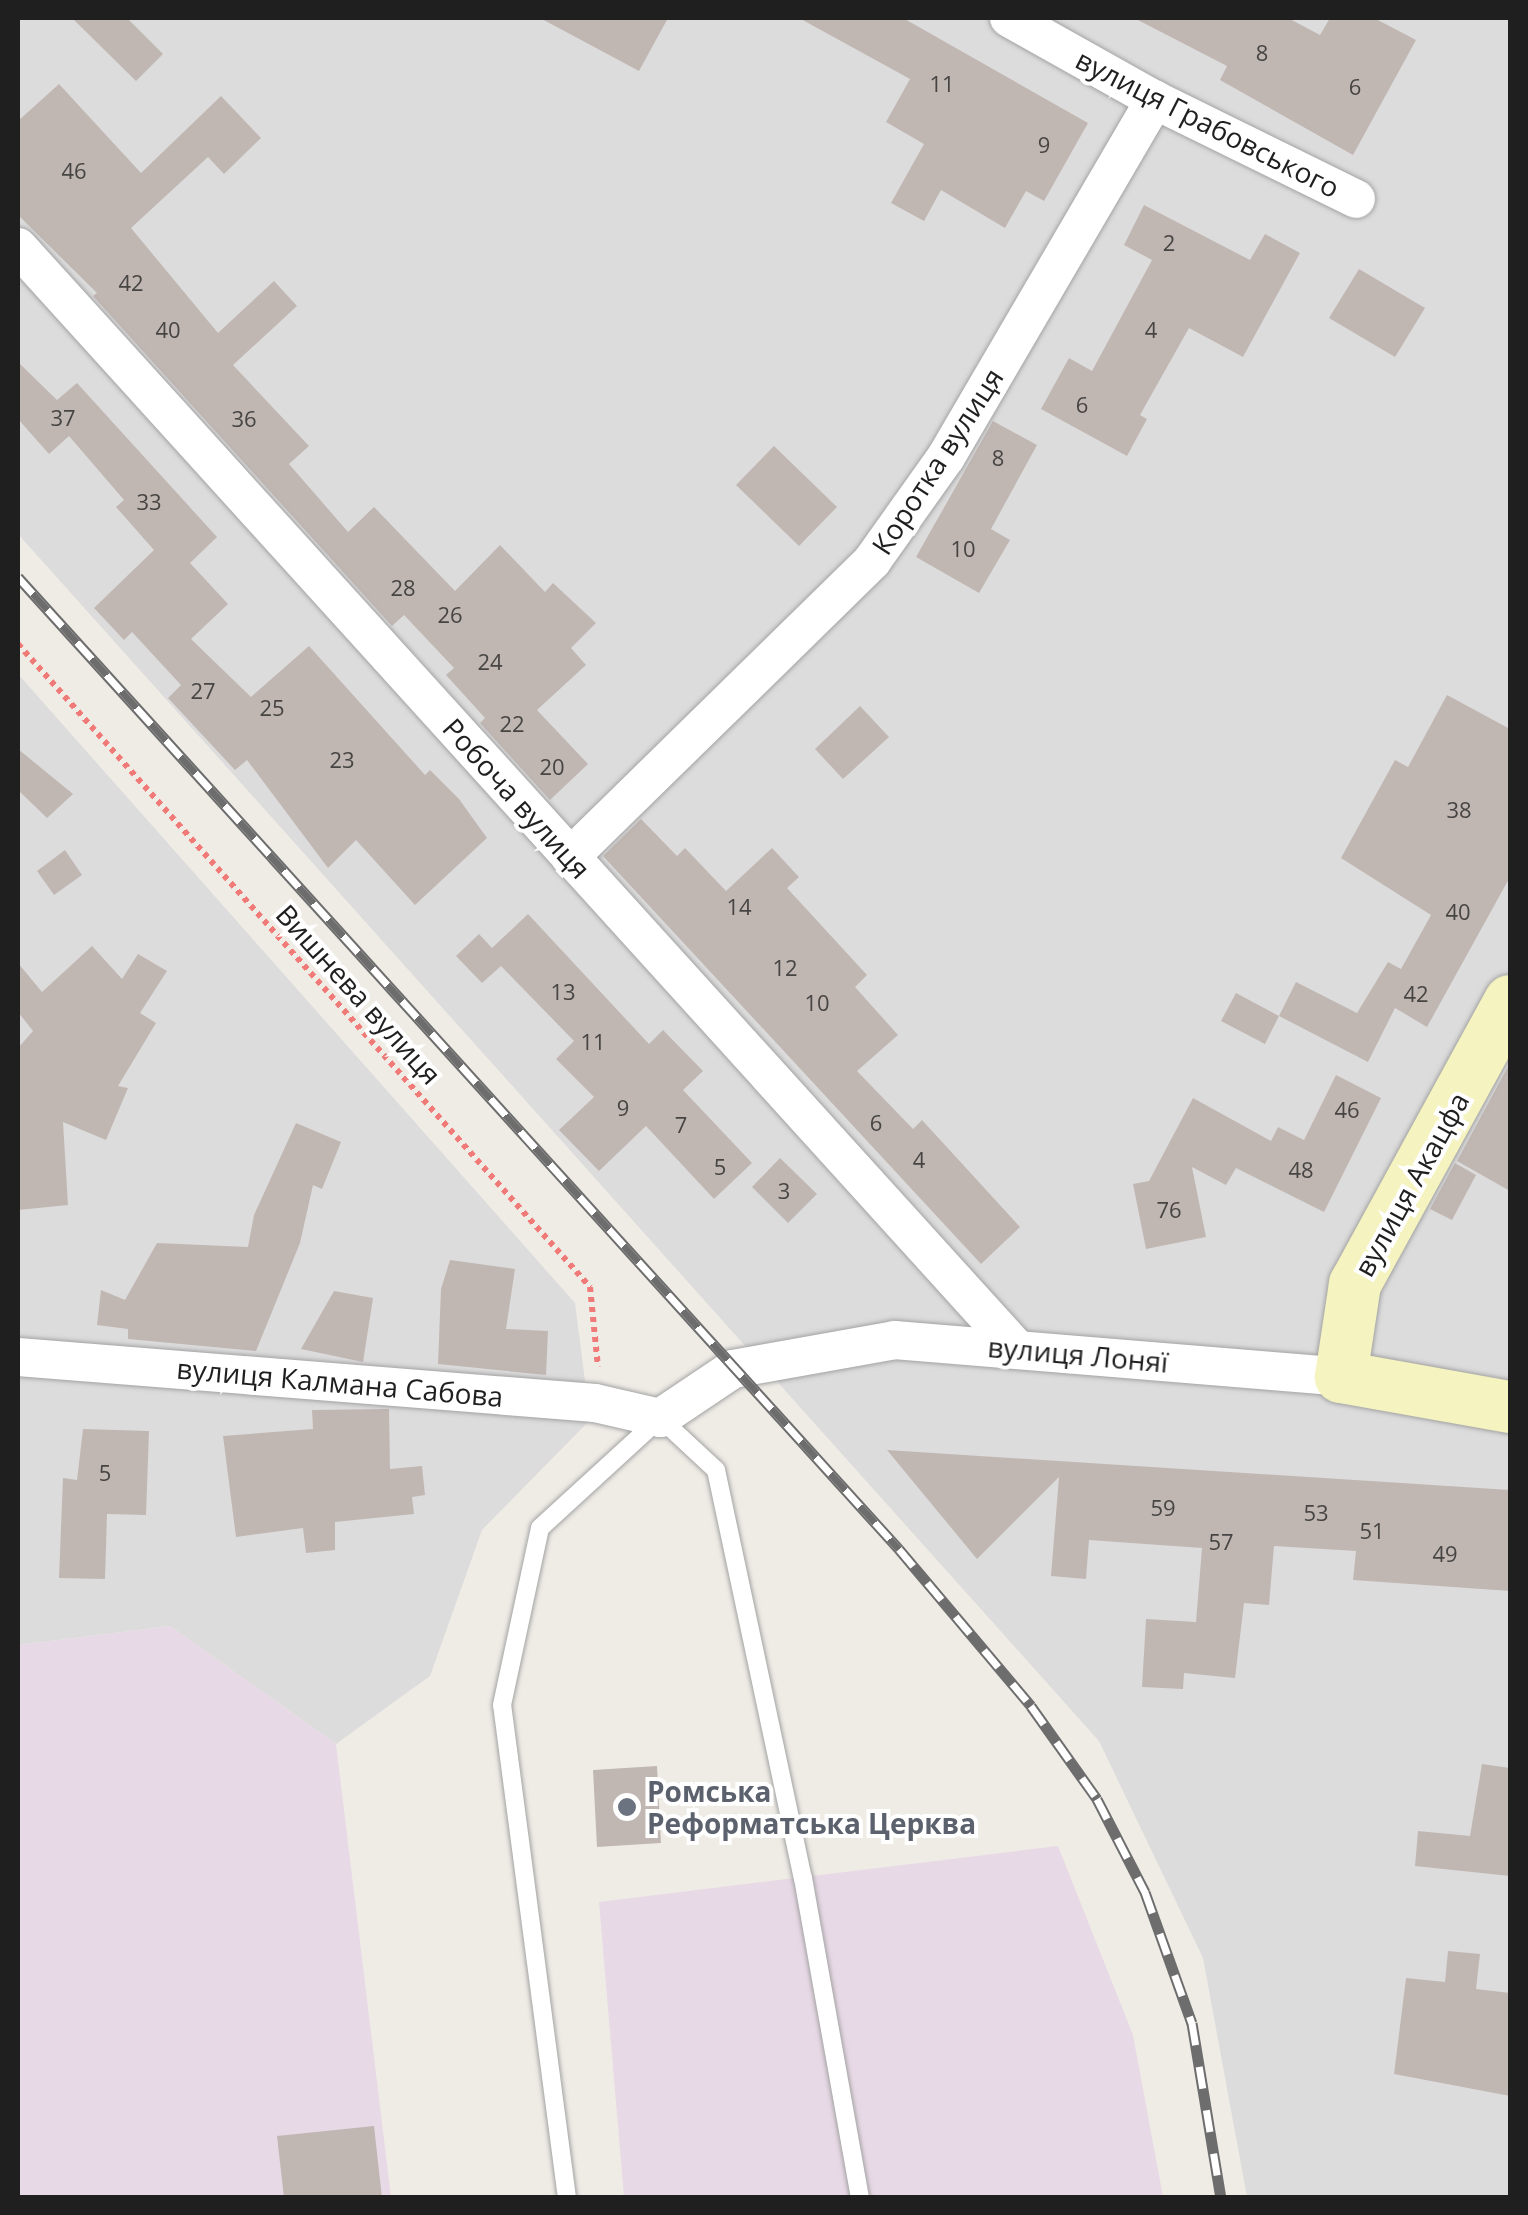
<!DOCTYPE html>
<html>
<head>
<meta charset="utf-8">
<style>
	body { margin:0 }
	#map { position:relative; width:1528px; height:2215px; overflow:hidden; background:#efece6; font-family:"Open Sans",sans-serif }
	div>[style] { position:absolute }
	.residential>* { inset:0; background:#dddcdc }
	.industrial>* { inset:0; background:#e8d9e6 }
	.building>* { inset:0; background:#c0b7b3 }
	.path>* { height:6px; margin-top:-3px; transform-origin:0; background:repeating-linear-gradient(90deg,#f07a77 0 5px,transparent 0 10px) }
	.roads { filter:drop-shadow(0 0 2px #a3a3a3) drop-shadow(0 0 2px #a3a3a3) }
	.lane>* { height:18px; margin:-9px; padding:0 9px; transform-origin:9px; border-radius:9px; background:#fff }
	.street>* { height:38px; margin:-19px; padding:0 19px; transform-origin:19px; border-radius:19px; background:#fff }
	.secondary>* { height:52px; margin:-26px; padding:0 26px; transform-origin:26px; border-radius:26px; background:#f5f3bf }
	.rail>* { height:11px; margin-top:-5.5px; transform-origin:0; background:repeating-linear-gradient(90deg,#fff 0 22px,#6d6d6d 0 44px); box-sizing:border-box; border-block:2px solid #6d6d6d }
	.dots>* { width:28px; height:28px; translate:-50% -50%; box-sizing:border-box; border:5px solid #fff; border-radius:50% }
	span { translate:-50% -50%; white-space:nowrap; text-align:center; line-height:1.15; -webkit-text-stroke:8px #fff; paint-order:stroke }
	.number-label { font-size:22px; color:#474544 }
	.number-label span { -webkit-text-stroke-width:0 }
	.street-label { font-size:28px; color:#1f1f1f }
	.worship-label { font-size:28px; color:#5b616d; font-weight:700 }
	.left { translate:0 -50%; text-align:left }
	.frame { position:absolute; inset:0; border:20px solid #1f1f1f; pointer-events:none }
</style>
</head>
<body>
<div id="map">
	<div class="residential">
		<div style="clip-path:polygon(18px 18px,1510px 18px,1510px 2197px,1247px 2197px,1203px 1958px,1099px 1741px,18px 534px)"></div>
		<div style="clip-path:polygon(18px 674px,575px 1303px,590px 1420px,482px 1530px,430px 1676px,336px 1744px,170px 1626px,18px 1645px)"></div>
	</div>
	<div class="industrial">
		<div style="clip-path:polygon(170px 1626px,336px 1744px,391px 2197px,18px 2197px,18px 1645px)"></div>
		<div style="clip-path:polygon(1058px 1846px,1133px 2035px,1163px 2197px,624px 2197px,599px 1902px)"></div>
	</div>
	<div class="building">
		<div style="clip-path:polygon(72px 18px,127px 18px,163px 54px,136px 81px)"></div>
		<div style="clip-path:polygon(540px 18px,668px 18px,639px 71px)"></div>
		<div style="clip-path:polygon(799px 18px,903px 18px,1088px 123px,1044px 201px,1026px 191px,1005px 228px,941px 190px,924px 221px,891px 203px,924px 144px,886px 122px,910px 79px)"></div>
		<div style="clip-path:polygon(1134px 18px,1288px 18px,1320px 35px,1330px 18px,1374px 18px,1416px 40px,1353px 155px,1220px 80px,1227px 66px)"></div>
		<div style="clip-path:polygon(59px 84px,141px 173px,221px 96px,261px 138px,224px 174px,208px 157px,131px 228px,218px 333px,274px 281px,297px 306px,233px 365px,309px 446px,289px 464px,348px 532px,374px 507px,455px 591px,500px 545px,545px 592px,553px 583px,596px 623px,571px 648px,586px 665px,537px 710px,588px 764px,550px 800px,480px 723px,485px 718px,446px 675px,454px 668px,404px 615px,392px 626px,93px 296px,97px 293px,18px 215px,18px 121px)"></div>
		<div style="clip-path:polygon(1144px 205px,1250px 260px,1265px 234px,1300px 253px,1243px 357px,1189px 328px,1140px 415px,1147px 419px,1127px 456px,1041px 409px,1069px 358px,1092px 371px,1152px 260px,1124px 245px)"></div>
		<div style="clip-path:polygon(1359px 269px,1425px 308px,1395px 357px,1329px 318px)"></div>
		<div style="clip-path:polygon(18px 362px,57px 400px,77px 383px,217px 537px,190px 563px,228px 604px,191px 639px,251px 697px,309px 646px,425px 775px,430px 770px,459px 799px,487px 838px,415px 905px,356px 840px,328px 868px,247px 760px,235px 770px,168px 698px,181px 685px,132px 632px,124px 640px,94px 608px,154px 550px,116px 507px,124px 500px,69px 436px,49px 454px,18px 419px)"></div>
		<div style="clip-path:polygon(993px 421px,1037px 445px,991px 529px,1010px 540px,979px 593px,916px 557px)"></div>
		<div style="clip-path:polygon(774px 446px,837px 507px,799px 546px,736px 485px)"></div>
		<div style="clip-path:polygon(1447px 695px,1510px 729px,1510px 877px,1427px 1027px,1395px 1008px,1368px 1062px,1279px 1016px,1296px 982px,1357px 1013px,1388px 962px,1401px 969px,1431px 915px,1341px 858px,1395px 760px,1408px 767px)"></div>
		<div style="clip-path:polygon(860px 706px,889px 737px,843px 779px,815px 749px)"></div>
		<div style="clip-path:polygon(18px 749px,73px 794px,47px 818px,18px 790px)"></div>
		<div style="clip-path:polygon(641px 819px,677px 856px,685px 848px,726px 891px,772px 848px,799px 877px,787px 888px,867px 975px,855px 987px,898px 1035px,857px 1071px,913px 1129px,922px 1120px,1020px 1227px,981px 1264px,603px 856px)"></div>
		<div style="clip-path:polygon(65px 850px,82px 875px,54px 895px,37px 871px)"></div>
		<div style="clip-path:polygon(528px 914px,649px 1044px,663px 1030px,703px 1071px,683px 1090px,752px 1163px,714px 1199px,646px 1126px,599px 1171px,559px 1130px,594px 1097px,556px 1059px,574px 1041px,501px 966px,482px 983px,456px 956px,479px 934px,492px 948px)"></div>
		<div style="clip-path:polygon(92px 946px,122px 979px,138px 954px,167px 971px,140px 1013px,156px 1023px,118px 1086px,128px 1088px,106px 1140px,63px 1122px,68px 1205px,18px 1210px,18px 1048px,33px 1031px,18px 1012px,18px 963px,42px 992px)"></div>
		<div style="clip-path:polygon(1236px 993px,1279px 1016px,1265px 1044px,1221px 1021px)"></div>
		<div style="clip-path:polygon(1510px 1063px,1510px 1191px,1457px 1161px)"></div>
		<div style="clip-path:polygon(1336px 1075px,1381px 1098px,1324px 1212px,1236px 1168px,1226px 1185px,1192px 1167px,1206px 1237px,1146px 1249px,1133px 1184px,1149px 1181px,1193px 1098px,1271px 1141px,1278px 1127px,1304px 1140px)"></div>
		<div style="clip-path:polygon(296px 1123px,341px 1142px,322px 1189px,313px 1185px,300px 1243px,256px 1351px,128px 1339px,128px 1329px,97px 1325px,101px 1290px,125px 1300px,157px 1243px,248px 1247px,254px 1215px)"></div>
		<div style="clip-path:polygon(780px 1158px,817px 1194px,788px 1223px,752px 1187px)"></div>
		<div style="clip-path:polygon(1455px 1163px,1476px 1175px,1452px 1220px,1430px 1209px)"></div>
		<div style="clip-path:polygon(450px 1260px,515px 1269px,506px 1329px,548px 1331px,546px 1375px,438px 1364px,441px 1289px)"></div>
		<div style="clip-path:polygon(334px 1291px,373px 1298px,363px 1362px,301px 1349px)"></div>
		<div style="clip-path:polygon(389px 1409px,390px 1469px,422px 1466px,425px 1495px,412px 1497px,414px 1514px,335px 1522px,335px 1550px,306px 1553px,303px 1528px,236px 1537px,223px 1436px,313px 1429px,312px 1410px)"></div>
		<div style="clip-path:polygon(83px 1429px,149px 1431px,146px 1515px,107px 1514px,105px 1579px,59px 1578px,63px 1478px,77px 1480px)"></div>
		<div style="clip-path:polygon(887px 1450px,1510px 1490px,1510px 1591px,1353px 1580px,1356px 1551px,1274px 1546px,1269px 1605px,1244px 1603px,1235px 1678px,1184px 1673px,1183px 1689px,1142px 1687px,1146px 1619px,1196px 1622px,1202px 1548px,1089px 1540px,1086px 1579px,1051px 1576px,1059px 1477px,977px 1559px)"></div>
		<div style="clip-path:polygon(1482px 1764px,1510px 1768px,1510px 1876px,1415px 1866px,1418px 1831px,1470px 1836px)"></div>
		<div style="clip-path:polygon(657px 1766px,661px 1843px,597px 1847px,593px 1770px)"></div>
		<div style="clip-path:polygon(1448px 1951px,1480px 1954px,1476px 1989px,1510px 1993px,1510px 2096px,1394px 2074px,1406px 1978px,1445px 1982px)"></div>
		<div style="clip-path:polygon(374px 2126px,382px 2198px,284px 2198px,277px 2136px)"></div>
	</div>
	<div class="path">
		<div style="left:18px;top:644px;width:861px;rotate:48.34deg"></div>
		<div style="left:590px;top:1287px;width:80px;rotate:84.3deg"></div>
	</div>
	<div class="roads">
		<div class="lane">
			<div style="left:567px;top:2198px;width:497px;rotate:-97.5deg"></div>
			<div style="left:502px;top:1705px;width:181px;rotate:-77.9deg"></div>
			<div style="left:540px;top:1528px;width:163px;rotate:-42.5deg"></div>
			<div style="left:660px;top:1418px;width:76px;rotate:42.9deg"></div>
			<div style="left:716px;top:1470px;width:417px;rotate:78deg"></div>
			<div style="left:803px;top:1878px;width:325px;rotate:79.9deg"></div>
		</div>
		<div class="street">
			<div style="left:1009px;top:18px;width:167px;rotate:29.3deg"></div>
			<div style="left:1155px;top:100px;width:224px;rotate:26.2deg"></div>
			<div style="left:18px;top:247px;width:1487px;rotate:47.81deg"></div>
			<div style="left:570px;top:857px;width:423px;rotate:-44.4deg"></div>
			<div style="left:872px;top:561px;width:128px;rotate:-54.6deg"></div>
			<div style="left:946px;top:457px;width:414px;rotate:-59.7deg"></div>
			<div style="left:18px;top:1357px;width:579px;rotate:4.56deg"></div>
			<div style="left:595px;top:1403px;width:67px;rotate:13deg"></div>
			<div style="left:660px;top:1418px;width:88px;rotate:-33.9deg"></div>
			<div style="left:733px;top:1369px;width:165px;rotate:-10.1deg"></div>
			<div style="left:895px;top:1340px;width:448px;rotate:4.7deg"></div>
		</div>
		<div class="secondary">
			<div style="left:1510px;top:1001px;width:323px;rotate:118.7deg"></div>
			<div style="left:1355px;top:1284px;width:94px;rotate:98.6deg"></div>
			<div style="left:1341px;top:1377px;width:172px;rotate:10.1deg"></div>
		</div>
	</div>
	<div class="rail">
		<div style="left:18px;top:577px;width:1312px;rotate:47.81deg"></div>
		<div style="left:899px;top:1549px;width:205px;rotate:49.9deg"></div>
		<div style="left:1031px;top:1706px;width:114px;rotate:54.6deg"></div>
		<div style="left:1097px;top:1799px;width:105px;rotate:62.7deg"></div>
		<div style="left:1145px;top:1892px;width:139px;rotate:70.3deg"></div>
		<div style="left:1192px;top:2023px;width:177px;rotate:80.6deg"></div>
	</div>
	<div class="dots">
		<div style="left:627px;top:1807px;background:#6b7280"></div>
	</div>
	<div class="number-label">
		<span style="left:1262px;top:53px">8</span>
		<span style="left:942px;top:84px">11</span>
		<span style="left:1355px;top:87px">6</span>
		<span style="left:1044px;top:145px">9</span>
		<span style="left:74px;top:171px">46</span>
		<span style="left:1169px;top:243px">2</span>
		<span style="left:131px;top:283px">42</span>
		<span style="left:168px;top:330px">40</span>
		<span style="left:1151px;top:330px">4</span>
		<span style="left:1082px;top:405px">6</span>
		<span style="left:63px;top:418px">37</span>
		<span style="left:244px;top:419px">36</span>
		<span style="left:998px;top:458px">8</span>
		<span style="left:149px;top:502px">33</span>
		<span style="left:963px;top:549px">10</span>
		<span style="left:403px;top:588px">28</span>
		<span style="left:450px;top:615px">26</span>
		<span style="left:490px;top:662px">24</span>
		<span style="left:203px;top:691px">27</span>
		<span style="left:272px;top:708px">25</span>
		<span style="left:512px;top:724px">22</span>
		<span style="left:342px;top:760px">23</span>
		<span style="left:552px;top:767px">20</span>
		<span style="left:1459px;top:810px">38</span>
		<span style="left:739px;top:907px">14</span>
		<span style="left:1458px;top:912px">40</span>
		<span style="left:785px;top:968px">12</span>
		<span style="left:563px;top:992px">13</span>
		<span style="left:1416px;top:994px">42</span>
		<span style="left:817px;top:1003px">10</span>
		<span style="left:593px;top:1042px">11</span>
		<span style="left:623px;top:1108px">9</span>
		<span style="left:1347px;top:1110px">46</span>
		<span style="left:876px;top:1123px">6</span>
		<span style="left:681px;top:1125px">7</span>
		<span style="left:919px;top:1160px">4</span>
		<span style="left:720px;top:1167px">5</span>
		<span style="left:1301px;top:1170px">48</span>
		<span style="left:784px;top:1191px">3</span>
		<span style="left:1169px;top:1210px">76</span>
		<span style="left:105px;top:1473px">5</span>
		<span style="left:1163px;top:1508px">59</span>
		<span style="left:1316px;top:1513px">53</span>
		<span style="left:1372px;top:1531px">51</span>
		<span style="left:1221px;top:1542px">57</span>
		<span style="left:1445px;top:1554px">49</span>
	</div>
	<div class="street-label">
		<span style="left:1208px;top:123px;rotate:27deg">вулиця Грабовського</span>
		<span style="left:937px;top:461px;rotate:-57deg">Коротка вулиця</span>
		<span style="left:517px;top:798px;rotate:48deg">Робоча вулиця</span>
		<span style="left:359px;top:994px;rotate:48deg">Вишнева вулиця</span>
		<span style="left:1411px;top:1184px;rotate:-61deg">вулиця Акацфа</span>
		<span style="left:1078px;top:1354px;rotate:5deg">вулиця Лоняї</span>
		<span style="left:340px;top:1382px;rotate:5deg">вулиця Калмана Сабова</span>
	</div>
	<div class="worship-label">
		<span class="left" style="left:647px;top:1807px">Ромська<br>Реформатська Церква</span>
	</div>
	<div class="frame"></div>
</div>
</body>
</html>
